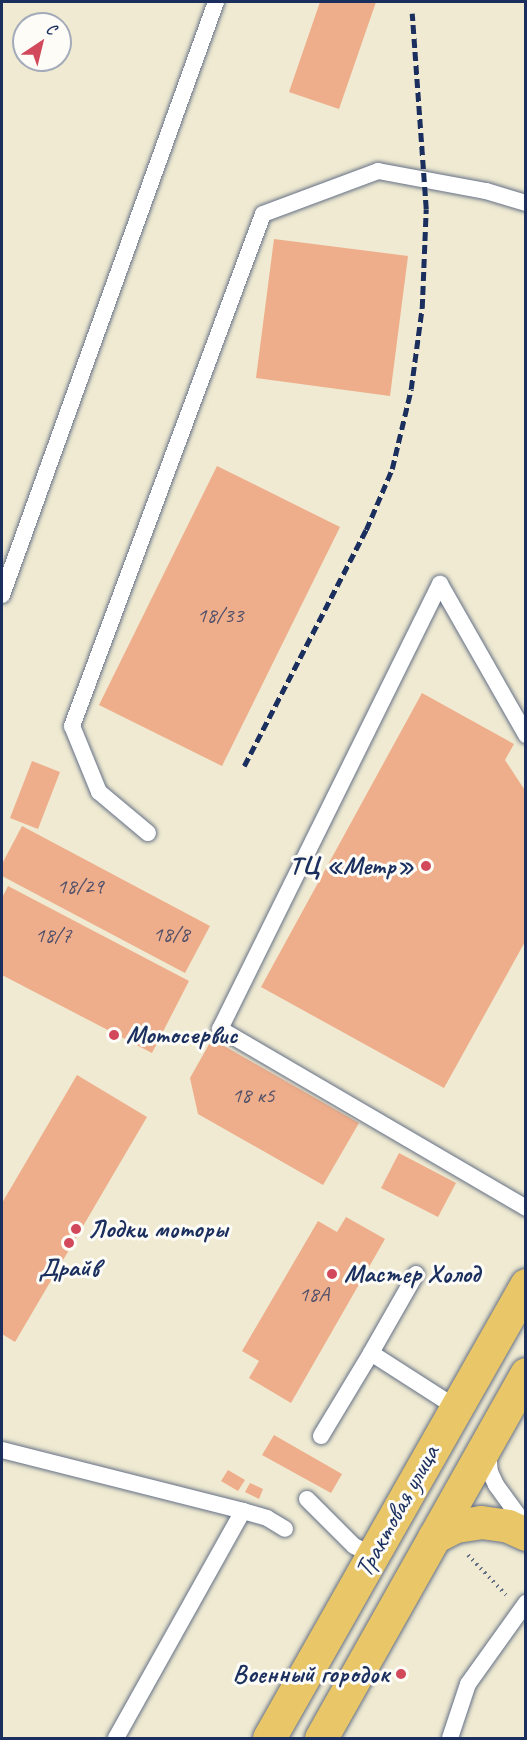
<!DOCTYPE html>
<html>
<head>
<meta charset="utf-8">
<style>
	body { margin:0 }
	#map { position:relative; width:527px; height:1740px; overflow:hidden; background:#efead1; font-family:Caveat,sans-serif }
	div>[style] { position:absolute }
	.building>* { inset:0; background:#eeae8b }
	.path>* { height:4px; margin-top:-2px; transform-origin:0; background:repeating-linear-gradient(90deg,#657086 0 1.5px,transparent 0 6px) }
	.roads { filter:drop-shadow(0 0 2px #657086) drop-shadow(0 0 2px #657086) }
	.lane>* { height:16px; margin:-8px; padding:0 8px; transform-origin:8px; border-radius:8px; background:#fff }
	.primary>* { height:33px; margin:-16.5px; padding:0 16.5px; transform-origin:16.5px; border-radius:16.5px; background:#e9c769 }
	.rail>* { height:4.5px; margin-top:-2.25px; transform-origin:0; background:repeating-linear-gradient(90deg,#1b2f5e 0 9px,transparent 0 13.5px) }
	.dots>* { width:16px; height:16px; translate:-50% -50%; box-sizing:border-box; border:3px solid #fdfcf7; border-radius:50% }
	span { translate:-50% -50%; white-space:nowrap; text-align:center; line-height:1.15; -webkit-text-stroke:6px #fdfcf7; paint-order:stroke }
	.number-label { font-size:22px; color:#504f69 }
	.number-label span { -webkit-text-stroke-width:0 }
	.poi-label { font-size:26px; color:#1b2f5e; font-weight:700 }
	.right { translate:-100% -50%; text-align:right }
	.left { translate:0 -50%; text-align:left }
	.street-label { font-size:26px; color:#1b2f5e }
	.frame { position:absolute; inset:0; border:3px solid #1b2f5e; pointer-events:none }
	.north { position:absolute; left:12px; top:12px; width:60px; height:60px; box-sizing:border-box; background:#fdfcf7; border:2px solid #a3aaba; border-radius:50%; rotate:35deg; font-size:16px; font-weight:700; line-height:24px; text-align:center; color:#1b2f5e }
	.north::after { content:''; display:block; margin:auto; width:21px; height:27px; background:#d1495b; clip-path:polygon(50% 0,100% 100%,50% 72%,0 100%) }
</style>
</head>
<body>
<div id="map">
	<div class="building">
		<div style="clip-path:polygon(320px 2px,376px 2px,339px 109px,289px 92px)"></div>
		<div style="clip-path:polygon(274px 239px,408px 256px,390px 396px,256px 378px)"></div>
		<div style="clip-path:polygon(217px 466px,340px 527px,222px 766px,99px 705px)"></div>
		<div style="clip-path:polygon(422px 693px,514px 744px,505px 760px,526px 792px,526px 940px,444px 1088px,261px 987px)"></div>
		<div style="clip-path:polygon(32px 761px,60px 772px,38px 829px,10px 818px)"></div>
		<div style="clip-path:polygon(22px 826px,210px 926px,185px 973px,2px 876px,2px 864px)"></div>
		<div style="clip-path:polygon(8px 886px,189px 981px,152px 1053px,2px 975px,2px 898px)"></div>
		<div style="clip-path:polygon(212px 1039px,359px 1123px,323px 1185px,198px 1114px,190px 1078px)"></div>
		<div style="clip-path:polygon(77px 1075px,147px 1117px,15px 1342px,2px 1334px,2px 1203px)"></div>
		<div style="clip-path:polygon(399px 1153px,456px 1183px,438px 1217px,381px 1188px)"></div>
		<div style="clip-path:polygon(346px 1217px,385px 1239px,291px 1403px,249px 1378px,259px 1361px,242px 1351px,318px 1221px,337px 1232px)"></div>
		<div style="clip-path:polygon(274px 1435px,342px 1474px,331px 1493px,262px 1455px)"></div>
		<div style="clip-path:polygon(228px 1470px,245px 1480px,238px 1491px,221px 1481px)"></div>
		<div style="clip-path:polygon(250px 1483px,263px 1489px,259px 1499px,245px 1492px)"></div>
	</div>
	<div class="path">
		<div style="left:468px;top:1555px;width:55px;rotate:46.5deg"></div>
	</div>
	<div class="roads">
		<div class="lane">
			<div style="left:440px;top:584px;width:496px;rotate:116.3deg"></div>
			<div style="left:220px;top:1029px;width:355px;rotate:30.3deg"></div>
			<div style="left:440px;top:584px;width:174px;rotate:60.3deg"></div>
			<div style="left:2px;top:595px;width:630px;rotate:-70.16deg"></div>
			<div style="left:148px;top:833px;width:64px;rotate:-140.1deg"></div>
			<div style="left:99px;top:792px;width:71px;rotate:-112.2deg"></div>
			<div style="left:72px;top:726px;width:546px;rotate:-69.54deg"></div>
			<div style="left:263px;top:214px;width:123px;rotate:-20.5deg"></div>
			<div style="left:378px;top:171px;width:110px;rotate:10.5deg"></div>
			<div style="left:486px;top:191px;width:42px;rotate:16.7deg"></div>
			<div style="left:416px;top:1274px;width:91px;rotate:119.7deg"></div>
			<div style="left:371px;top:1353px;width:100px;rotate:32.7deg"></div>
			<div style="left:321px;top:1436px;width:97px;rotate:-58.9deg"></div>
			<div style="left:2px;top:1450px;width:249px;rotate:14.2deg"></div>
			<div style="left:243px;top:1511px;width:25px;rotate:16deg"></div>
			<div style="left:267px;top:1518px;width:21px;rotate:31deg"></div>
			<div style="left:488px;top:1451px;width:21px;rotate:85deg"></div>
			<div style="left:490px;top:1472px;width:14px;rotate:65deg"></div>
			<div style="left:496px;top:1485px;width:51px;rotate:53.8deg"></div>
			<div style="left:307px;top:1499px;width:66px;rotate:45deg"></div>
			<div style="left:354px;top:1546px;width:21px;rotate:25deg"></div>
			<div style="left:116px;top:1738px;width:260px;rotate:-60.8deg"></div>
			<div style="left:450px;top:1738px;width:57px;rotate:-71.6deg"></div>
			<div style="left:468px;top:1684px;width:100px;rotate:-54.4deg"></div>
		</div>
		<div class="primary">
			<div style="left:434px;top:1537px;width:25px;rotate:-27deg"></div>
			<div style="left:456px;top:1526px;width:25px;rotate:-9deg"></div>
			<div style="left:481px;top:1522px;width:27px;rotate:8deg"></div>
			<div style="left:508px;top:1526px;width:20px;rotate:24deg"></div>
			<div style="left:269px;top:1738px;width:521px;rotate:-60.43deg"></div>
			<div style="left:321px;top:1738px;width:418px;rotate:-60.6deg"></div>
		</div>
	</div>
	<div class="rail">
		<div style="left:244px;top:766px;width:266px;rotate:-62.7deg"></div>
		<div style="left:366px;top:530px;width:66px;rotate:-66.9deg"></div>
		<div style="left:392px;top:469px;width:82px;rotate:-76.6deg"></div>
		<div style="left:411px;top:389px;width:82px;rotate:-82.3deg"></div>
		<div style="left:422px;top:308px;width:99px;rotate:-87.7deg"></div>
		<div style="left:426px;top:209px;width:196px;rotate:-94.1deg"></div>
	</div>
	<div class="dots">
		<div style="left:426px;top:866px;background:#d1495b"></div>
		<div style="left:114px;top:1035px;background:#d1495b"></div>
		<div style="left:76px;top:1229px;background:#d1495b"></div>
		<div style="left:69px;top:1243px;background:#d1495b"></div>
		<div style="left:332px;top:1274px;background:#d1495b"></div>
		<div style="left:401px;top:1674px;background:#d1495b"></div>
	</div>
	<div class="number-label">
		<span style="left:220px;top:616px">18/33</span>
		<span style="left:80px;top:887px">18/29</span>
		<span style="left:171px;top:935px">18/8</span>
		<span style="left:53px;top:936px">18/7</span>
		<span style="left:253px;top:1096px">18 к5</span>
		<span style="left:314px;top:1295px">18А</span>
	</div>
	<div class="poi-label">
		<span class="right" style="left:414px;top:866px">ТЦ «Метр»</span>
		<span class="left" style="left:126px;top:1035px">Мотосервис</span>
		<span class="left" style="left:88px;top:1229px">Лодки моторы</span>
		<span style="left:69px;top:1268px">Драйв</span>
		<span class="left" style="left:344px;top:1274px">Мастер Холод</span>
		<span class="right" style="left:389px;top:1674px">Военный городок</span>
	</div>
	<div class="street-label">
		<span style="left:397px;top:1511px;rotate:-61deg">Трактовая улица</span>
	</div>
	<div class="frame"></div>
	<div class="north">С</div>
</div>
</body>
</html>
